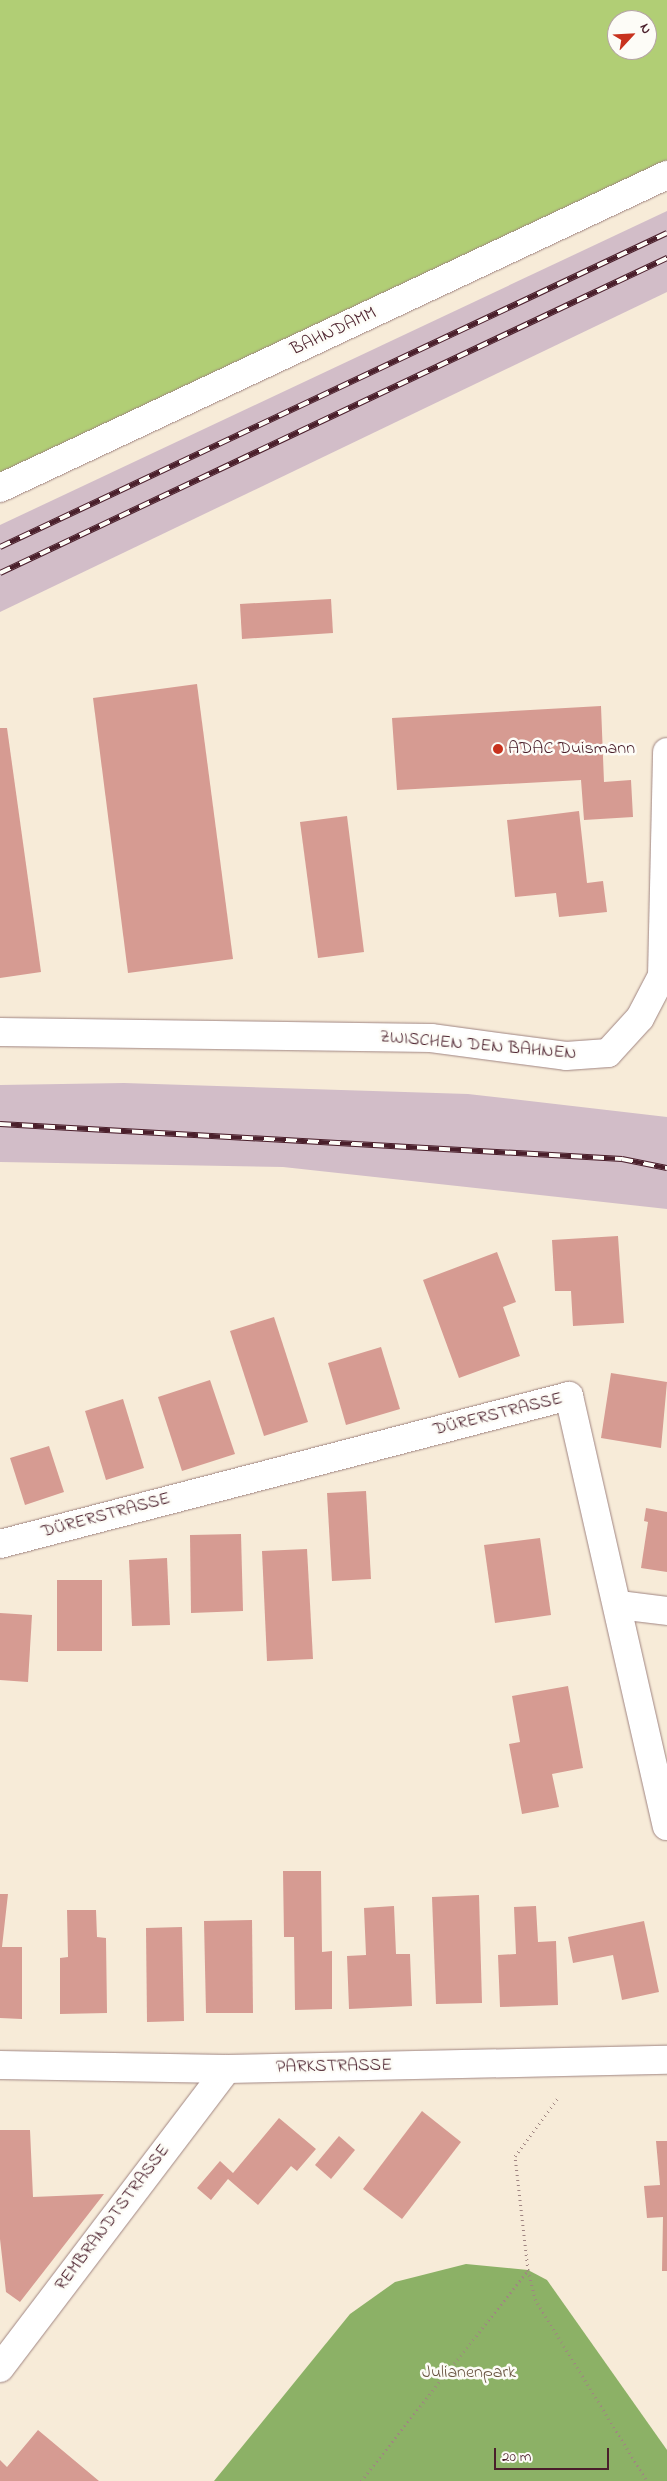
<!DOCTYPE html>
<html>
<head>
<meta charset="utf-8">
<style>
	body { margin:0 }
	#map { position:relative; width:667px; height:2481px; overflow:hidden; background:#f7ebd8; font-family:"Indie Flower",sans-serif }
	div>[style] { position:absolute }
	.industrial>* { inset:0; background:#d2bdc8 }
	.green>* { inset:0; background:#b1ce75 }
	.forest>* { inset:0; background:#8cb166 }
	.building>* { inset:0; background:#d69b92 }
	.path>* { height:3px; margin-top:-1.5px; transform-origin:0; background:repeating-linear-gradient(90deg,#a08582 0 1px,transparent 0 5px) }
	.roads { filter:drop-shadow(0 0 1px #a08582) drop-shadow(0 0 1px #a08582) }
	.minor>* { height:28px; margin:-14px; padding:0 14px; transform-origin:14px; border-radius:14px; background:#fff }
	.rail>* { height:5.5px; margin-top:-2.75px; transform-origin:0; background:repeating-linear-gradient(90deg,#fdfcf7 0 11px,#4a1f2b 0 22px); box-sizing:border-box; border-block:1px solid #4a1f2b }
	.dots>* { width:14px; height:14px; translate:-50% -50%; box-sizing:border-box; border:2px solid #fdfcf7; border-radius:50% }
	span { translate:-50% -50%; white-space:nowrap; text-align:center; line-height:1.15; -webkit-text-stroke:5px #fdfcf7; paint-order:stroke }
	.street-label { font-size:18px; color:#4a1f2b }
	.poi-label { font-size:18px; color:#4a1f2b }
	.left { translate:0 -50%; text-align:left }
	.park-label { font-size:18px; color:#695441 }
	.north { position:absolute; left:607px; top:10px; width:50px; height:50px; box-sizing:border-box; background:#fdfcf7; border:1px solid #b5a4a5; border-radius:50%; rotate:65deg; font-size:14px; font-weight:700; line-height:20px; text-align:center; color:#4a1f2b }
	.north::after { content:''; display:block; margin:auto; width:18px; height:22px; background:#c8321e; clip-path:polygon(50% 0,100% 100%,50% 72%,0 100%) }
	.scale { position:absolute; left:494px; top:2448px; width:115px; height:22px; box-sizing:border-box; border:2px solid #4a1f2b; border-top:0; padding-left:6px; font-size:15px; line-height:18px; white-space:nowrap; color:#4a1f2b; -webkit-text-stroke:4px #fdfcf7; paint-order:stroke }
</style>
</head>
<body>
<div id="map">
	<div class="industrial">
		<div style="clip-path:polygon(667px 211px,667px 292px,0 612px,0 525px)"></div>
		<div style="clip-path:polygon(124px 1083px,468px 1094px,667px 1117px,667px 1209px,283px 1167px,0 1162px,0 1085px)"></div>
	</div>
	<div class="green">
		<div style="clip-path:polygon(evenodd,0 0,667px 0,667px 167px,0 482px,0 0,617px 20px,647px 20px,647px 50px,617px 50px,617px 20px)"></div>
	</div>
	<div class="forest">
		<div style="clip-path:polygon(466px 2264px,528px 2270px,547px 2280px,667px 2450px,667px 2481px,214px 2481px,350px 2314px,395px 2282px)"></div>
	</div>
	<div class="building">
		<div style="clip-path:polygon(331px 599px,333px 633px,242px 639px,240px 604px)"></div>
		<div style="clip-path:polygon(197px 684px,233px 959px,128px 973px,93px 698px)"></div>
		<div style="clip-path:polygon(601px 706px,604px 782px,631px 780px,633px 817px,584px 820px,581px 780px,397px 790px,392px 718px)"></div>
		<div style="clip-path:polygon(0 728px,7px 728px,41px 972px,0 978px)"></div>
		<div style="clip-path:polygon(579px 811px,587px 883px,603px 881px,607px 912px,559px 917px,556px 893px,515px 897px,507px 820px)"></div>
		<div style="clip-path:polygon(347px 816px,364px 952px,318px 958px,300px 822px)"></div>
		<div style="clip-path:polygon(618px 1236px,624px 1323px,573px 1326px,571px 1291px,555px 1291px,552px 1240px)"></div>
		<div style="clip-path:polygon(497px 1252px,516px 1302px,503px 1307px,520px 1356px,459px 1378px,423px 1280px)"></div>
		<div style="clip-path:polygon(274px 1317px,308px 1422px,264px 1436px,230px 1331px)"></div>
		<div style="clip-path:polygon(381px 1347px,400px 1409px,346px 1425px,328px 1363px)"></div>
		<div style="clip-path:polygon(611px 1373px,667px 1382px,661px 1448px,601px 1438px)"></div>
		<div style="clip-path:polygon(210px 1380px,235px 1454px,182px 1471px,158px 1397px)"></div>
		<div style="clip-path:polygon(123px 1399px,144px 1468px,106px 1480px,85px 1411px)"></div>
		<div style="clip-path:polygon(49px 1446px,64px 1492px,25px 1505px,10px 1458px)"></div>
		<div style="clip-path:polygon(366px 1491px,371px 1579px,332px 1581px,327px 1493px)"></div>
		<div style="clip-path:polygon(646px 1508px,667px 1512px,667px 1572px,641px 1568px,648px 1522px,644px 1521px)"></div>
		<div style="clip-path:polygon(241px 1534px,243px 1611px,191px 1613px,190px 1535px)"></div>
		<div style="clip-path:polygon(540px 1538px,551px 1615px,495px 1623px,484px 1545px)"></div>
		<div style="clip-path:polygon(307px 1549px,313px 1659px,267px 1661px,262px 1551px)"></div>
		<div style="clip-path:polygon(167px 1558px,170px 1625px,132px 1626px,129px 1560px)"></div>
		<div style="clip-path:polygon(57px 1580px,102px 1580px,102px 1651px,57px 1651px)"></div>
		<div style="clip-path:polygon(0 1613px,32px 1615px,28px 1682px,0 1680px)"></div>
		<div style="clip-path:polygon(568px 1686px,583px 1768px,552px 1774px,559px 1807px,522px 1814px,509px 1744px,520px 1742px,512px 1696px)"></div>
		<div style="clip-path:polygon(283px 1871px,321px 1871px,322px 1952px,332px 1951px,332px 2009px,295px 2010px,294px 1937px,284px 1937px)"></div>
		<div style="clip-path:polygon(0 1894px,8px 1894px,2px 1947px,22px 1947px,22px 2019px,0 2018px)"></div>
		<div style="clip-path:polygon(479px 1895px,482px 2003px,436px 2004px,432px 1897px)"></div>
		<div style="clip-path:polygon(394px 1906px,396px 1954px,410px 1954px,412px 2006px,349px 2009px,347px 1956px,366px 1955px,364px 1908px)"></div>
		<div style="clip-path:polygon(536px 1906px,538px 1942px,556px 1941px,558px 2005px,500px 2007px,498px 1955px,516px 1954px,514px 1907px)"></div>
		<div style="clip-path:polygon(67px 1910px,96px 1910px,97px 1937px,106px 1938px,107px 2013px,60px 2014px,60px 1958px,68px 1957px)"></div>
		<div style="clip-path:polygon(252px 1920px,253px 2013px,206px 2013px,204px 1921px)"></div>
		<div style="clip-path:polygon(644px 1921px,659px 1992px,622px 2000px,613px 1955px,573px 1963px,568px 1937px)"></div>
		<div style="clip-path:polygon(182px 1927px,184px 2021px,147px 2022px,146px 1928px)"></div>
		<div style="clip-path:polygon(422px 2111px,461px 2142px,402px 2219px,363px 2189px)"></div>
		<div style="clip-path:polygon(279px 2118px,316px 2149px,297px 2171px,291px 2166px,258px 2205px,228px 2179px,211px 2200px,197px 2188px,220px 2161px,233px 2173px)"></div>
		<div style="clip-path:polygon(0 2130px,30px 2130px,33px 2197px,104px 2194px,20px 2302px,6px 2292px,0 2239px)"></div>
		<div style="clip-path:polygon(339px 2136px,355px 2150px,331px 2179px,315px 2165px)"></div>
		<div style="clip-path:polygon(656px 2141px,667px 2141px,667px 2271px,662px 2271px,663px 2217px,647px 2218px,644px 2186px,660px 2185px)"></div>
		<div style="clip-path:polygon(38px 2430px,99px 2481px,0 2481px,0 2460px,7px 2467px)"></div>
	</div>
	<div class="path">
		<div style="left:528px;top:2270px;width:30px;rotate:76deg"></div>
		<div style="left:535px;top:2299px;width:214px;rotate:58.4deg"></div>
		<div style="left:361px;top:2481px;width:269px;rotate:-51.6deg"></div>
		<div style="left:528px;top:2270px;width:115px;rotate:-96.5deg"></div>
		<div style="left:515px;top:2156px;width:74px;rotate:-53.7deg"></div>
	</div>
	<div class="roads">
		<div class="minor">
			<div style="left:0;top:488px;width:737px;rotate:-25.14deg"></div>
			<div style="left:0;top:1032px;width:431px;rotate:0.8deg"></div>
			<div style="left:431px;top:1038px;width:136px;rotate:7.6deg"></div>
			<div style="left:566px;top:1056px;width:42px;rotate:-4.1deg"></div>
			<div style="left:608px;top:1053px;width:47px;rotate:-47.6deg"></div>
			<div style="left:640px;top:1018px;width:47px;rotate:-62.4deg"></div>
			<div style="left:662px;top:976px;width:224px;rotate:-88.7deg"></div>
			<div style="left:0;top:1544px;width:588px;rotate:-14.58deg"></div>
			<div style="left:569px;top:1396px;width:441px;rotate:77.2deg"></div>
			<div style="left:619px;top:1605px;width:48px;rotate:7.1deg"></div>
			<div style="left:0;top:2065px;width:227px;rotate:1deg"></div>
			<div style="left:227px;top:2069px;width:440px;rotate:-1.2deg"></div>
			<div style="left:0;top:2368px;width:375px;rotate:-52.8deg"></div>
		</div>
	</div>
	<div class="rail">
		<div style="left:0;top:547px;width:737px;rotate:-25.21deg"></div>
		<div style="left:0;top:573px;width:738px;rotate:-25.28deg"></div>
		<div style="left:0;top:1124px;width:623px;rotate:3.22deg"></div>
		<div style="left:622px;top:1159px;width:46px;rotate:11.3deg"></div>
	</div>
	<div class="dots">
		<div style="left:498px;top:749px;background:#c8321e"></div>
	</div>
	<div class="street-label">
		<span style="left:334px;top:332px;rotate:-25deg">BAHNDAMM</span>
		<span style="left:478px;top:1046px;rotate:5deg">ZWISCHEN DEN BAHNEN</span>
		<span style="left:498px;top:1415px;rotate:-14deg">DÜRERSTRASSE</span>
		<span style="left:106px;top:1516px;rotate:-15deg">DÜRERSTRASSE</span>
		<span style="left:334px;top:2067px;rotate:-1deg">PARKSTRASSE</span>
		<span style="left:113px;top:2218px;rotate:-53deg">REMBRANDTSTRASSE</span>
	</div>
	<div class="poi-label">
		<span class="left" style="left:508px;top:749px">ADAC Duismann</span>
	</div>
	<div class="park-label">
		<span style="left:469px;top:2373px">Julianenpark</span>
	</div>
	<div class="north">N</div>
	<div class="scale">20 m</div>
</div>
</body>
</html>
